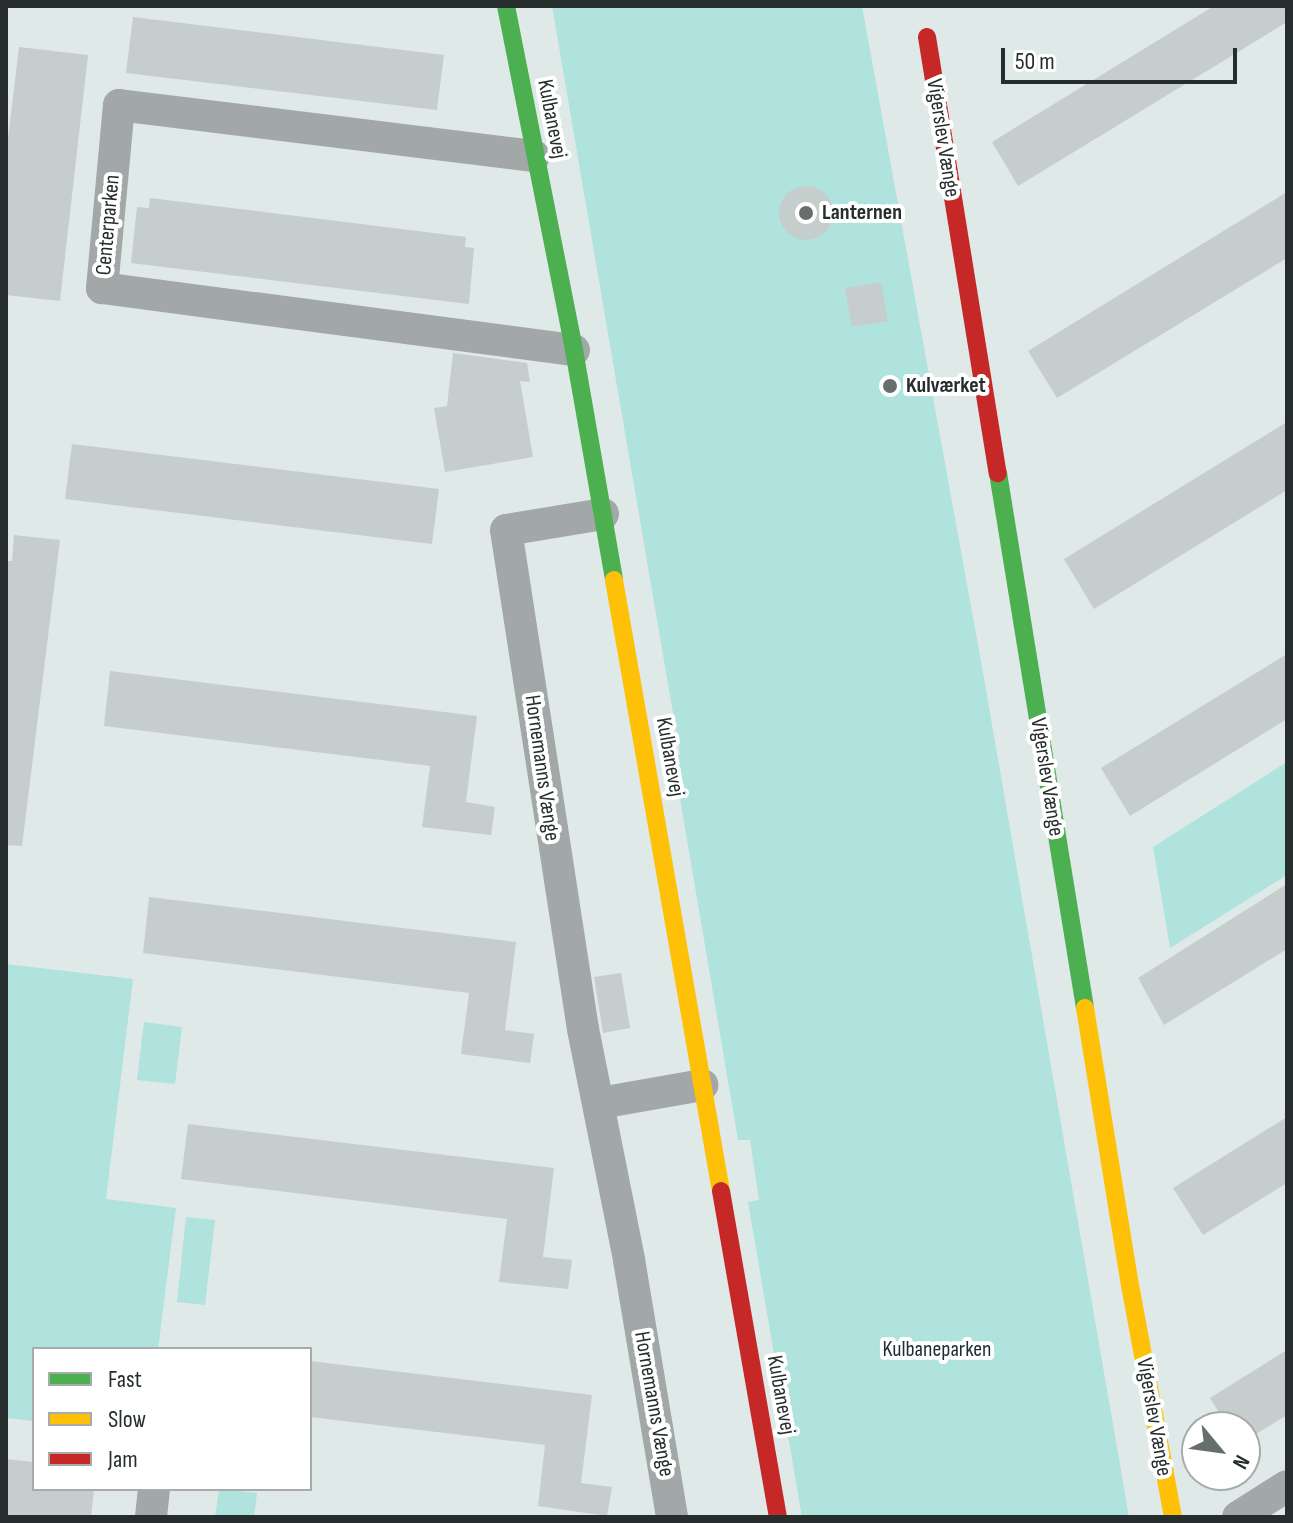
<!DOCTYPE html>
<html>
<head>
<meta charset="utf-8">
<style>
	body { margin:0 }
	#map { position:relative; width:1293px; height:1523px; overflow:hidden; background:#dee9e8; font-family:"Sofia Sans Condensed",sans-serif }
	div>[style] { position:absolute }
	.green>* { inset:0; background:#b0e2de }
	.building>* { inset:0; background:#c5cecc }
	.round { border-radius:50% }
	.street>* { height:32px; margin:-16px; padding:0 16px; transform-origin:16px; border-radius:16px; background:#a2a7a7 }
	.fast>* { height:18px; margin:-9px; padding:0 9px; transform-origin:9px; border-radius:9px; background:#4caf50 }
	.slow>* { height:18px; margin:-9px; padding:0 9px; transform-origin:9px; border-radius:9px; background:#ffc107 }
	.jam>* { height:18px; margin:-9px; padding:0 9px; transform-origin:9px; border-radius:9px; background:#c62828 }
	.dots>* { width:22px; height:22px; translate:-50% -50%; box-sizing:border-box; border:4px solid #fff; border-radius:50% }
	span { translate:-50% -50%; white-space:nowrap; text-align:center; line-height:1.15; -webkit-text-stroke:8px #fff; paint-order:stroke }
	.street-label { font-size:22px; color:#262e2d }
	.poi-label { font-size:22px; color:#262e2d; font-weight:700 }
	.left { translate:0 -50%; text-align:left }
	.park-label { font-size:22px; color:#172f2e }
	.frame { position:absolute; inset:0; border:8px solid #262e2d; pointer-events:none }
	.legend { position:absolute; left:32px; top:1347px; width:280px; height:144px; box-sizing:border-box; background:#fff; border:2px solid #a8abab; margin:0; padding:10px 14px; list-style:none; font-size:24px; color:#262e2d }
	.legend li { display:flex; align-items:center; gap:16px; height:40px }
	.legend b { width:40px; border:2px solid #a8abab }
	.north { position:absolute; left:1181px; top:1411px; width:80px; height:80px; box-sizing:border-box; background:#fff; border:2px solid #a8abab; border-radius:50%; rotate:119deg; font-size:22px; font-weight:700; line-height:32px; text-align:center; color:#262e2d }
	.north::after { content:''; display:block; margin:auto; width:28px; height:36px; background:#666f6e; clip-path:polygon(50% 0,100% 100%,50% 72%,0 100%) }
	.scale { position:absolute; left:1001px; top:48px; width:236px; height:36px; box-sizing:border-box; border:4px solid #262e2d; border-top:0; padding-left:10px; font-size:24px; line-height:28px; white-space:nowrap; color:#262e2d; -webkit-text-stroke:6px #fff; paint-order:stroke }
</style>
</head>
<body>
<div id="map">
	<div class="green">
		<div style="clip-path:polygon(552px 6px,862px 6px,981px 661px,1129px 1517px,802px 1517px,748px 1202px,759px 1200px,750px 1140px,738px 1140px,673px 757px,680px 754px)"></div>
		<div style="clip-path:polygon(1287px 762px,1287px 875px,1170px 948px,1153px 847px)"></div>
		<div style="clip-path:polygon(6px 964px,133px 979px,106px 1199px,176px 1208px,158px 1349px,34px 1349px,34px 1421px,6px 1418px)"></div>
		<div style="clip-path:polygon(144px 1022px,182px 1027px,175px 1084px,137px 1080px)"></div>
		<div style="clip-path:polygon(186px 1217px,215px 1220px,205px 1305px,177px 1302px)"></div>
		<div style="clip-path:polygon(219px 1489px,257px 1493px,254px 1517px,215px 1517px)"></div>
	</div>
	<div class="building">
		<div style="clip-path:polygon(1214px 6px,1287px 6px,1287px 22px,1018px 186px,992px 142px)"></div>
		<div style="clip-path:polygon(133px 17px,444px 55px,437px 110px,126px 73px)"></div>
		<div style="clip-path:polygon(19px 47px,88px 55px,60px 301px,6px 295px,6px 155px)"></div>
		<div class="round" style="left:779px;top:186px;width:54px;height:54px"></div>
		<div style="clip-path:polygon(1287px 192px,1287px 258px,1057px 398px,1028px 351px)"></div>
		<div style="clip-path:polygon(150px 198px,466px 237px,465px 247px,474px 248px,469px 304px,131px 263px,137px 207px,149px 208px)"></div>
		<div style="clip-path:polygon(881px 282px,888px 321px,852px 327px,845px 288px)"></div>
		<div style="clip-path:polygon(453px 353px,527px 363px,530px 382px,520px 381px,533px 457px,445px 472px,434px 408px,447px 406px)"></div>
		<div style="clip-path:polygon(1287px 422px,1287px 490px,1094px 609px,1064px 559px)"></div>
		<div style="clip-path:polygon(72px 444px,439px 489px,432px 544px,65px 499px)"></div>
		<div style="clip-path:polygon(14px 535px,60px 540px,22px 846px,6px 845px,6px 561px,12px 561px)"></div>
		<div style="clip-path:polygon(1287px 654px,1287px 719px,1130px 816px,1101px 768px)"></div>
		<div style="clip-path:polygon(110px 671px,477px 716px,466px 802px,495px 807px,491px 835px,422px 827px,430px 766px,104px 726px)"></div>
		<div style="clip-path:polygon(1287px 884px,1287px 949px,1164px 1025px,1138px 978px)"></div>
		<div style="clip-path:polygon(149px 897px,516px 942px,505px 1030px,534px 1034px,530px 1063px,461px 1054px,469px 993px,143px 953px)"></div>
		<div style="clip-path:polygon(621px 973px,630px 1028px,603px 1033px,594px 977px)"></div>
		<div style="clip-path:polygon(1287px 1117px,1287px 1183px,1203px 1235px,1173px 1188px)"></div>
		<div style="clip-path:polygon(188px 1124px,554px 1168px,543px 1257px,572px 1260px,568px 1289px,499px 1282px,507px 1219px,181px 1179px)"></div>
		<div style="clip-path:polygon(1287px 1350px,1287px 1415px,1245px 1441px,1245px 1427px,1228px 1427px,1210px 1398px)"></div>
		<div style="clip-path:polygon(310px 1361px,592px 1395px,581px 1483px,612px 1487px,607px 1516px,538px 1506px,545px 1445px,310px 1417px)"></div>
		<div style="clip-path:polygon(6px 1459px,34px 1462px,34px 1489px,94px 1489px,91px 1517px,6px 1517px)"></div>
	</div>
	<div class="street">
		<div style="left:534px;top:156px;width:418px;rotate:-173deg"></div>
		<div style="left:119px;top:105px;width:184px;rotate:95.3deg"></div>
		<div style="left:102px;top:288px;width:476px;rotate:7.5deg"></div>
		<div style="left:603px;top:514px;width:98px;rotate:170.6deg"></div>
		<div style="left:506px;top:530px;width:505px;rotate:81.23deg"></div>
		<div style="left:583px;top:1029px;width:236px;rotate:78.7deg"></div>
		<div style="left:629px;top:1260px;width:261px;rotate:80.5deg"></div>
		<div style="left:600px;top:1103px;width:104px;rotate:-10deg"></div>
		<div style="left:151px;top:1517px;width:28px;rotate:-84deg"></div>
		<div style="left:1238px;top:1517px;width:58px;rotate:-32.3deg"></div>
	</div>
	<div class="fast">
		<div style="left:506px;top:6px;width:351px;rotate:78.8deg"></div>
		<div style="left:574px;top:350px;width:233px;rotate:80.1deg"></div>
		<div style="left:998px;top:473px;width:542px;rotate:80.76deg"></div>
	</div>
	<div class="slow">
		<div style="left:614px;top:580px;width:620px;rotate:80.07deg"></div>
		<div style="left:1085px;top:1008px;width:281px;rotate:80.8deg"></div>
		<div style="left:1130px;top:1285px;width:236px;rotate:79.5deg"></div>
	</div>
	<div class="jam">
		<div style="left:927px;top:37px;width:442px;rotate:80.8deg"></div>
		<div style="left:721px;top:1191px;width:331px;rotate:80.1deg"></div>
	</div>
	<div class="dots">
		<div style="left:806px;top:213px;background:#666f6e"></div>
		<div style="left:890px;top:386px;background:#666f6e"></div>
	</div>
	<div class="street-label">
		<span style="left:552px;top:119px;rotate:79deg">Kulbanevej</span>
		<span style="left:943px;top:138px;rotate:81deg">Vigerslev Vænge</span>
		<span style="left:108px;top:225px;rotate:-85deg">Centerparken</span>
		<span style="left:670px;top:757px;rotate:80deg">Kulbanevej</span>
		<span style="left:542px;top:768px;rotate:82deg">Hornemanns Vænge</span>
		<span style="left:1047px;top:777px;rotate:81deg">Vigerslev Vænge</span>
		<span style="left:781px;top:1395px;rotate:80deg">Kulbanevej</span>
		<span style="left:654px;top:1404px;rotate:80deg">Hornemanns Vænge</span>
		<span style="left:1154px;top:1417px;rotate:80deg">Vigerslev Vænge</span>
	</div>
	<div class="poi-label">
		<span class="left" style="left:822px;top:213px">Lanternen</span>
		<span class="left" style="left:906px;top:386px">Kulværket</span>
	</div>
	<div class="park-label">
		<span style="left:937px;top:1350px">Kulbaneparken</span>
	</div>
	<div class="frame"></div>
	<ul class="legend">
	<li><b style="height:10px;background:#4caf50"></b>Fast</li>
	<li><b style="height:10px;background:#ffc107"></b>Slow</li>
	<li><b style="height:10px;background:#c62828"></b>Jam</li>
	</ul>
	<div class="north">N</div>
	<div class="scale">50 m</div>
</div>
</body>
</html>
